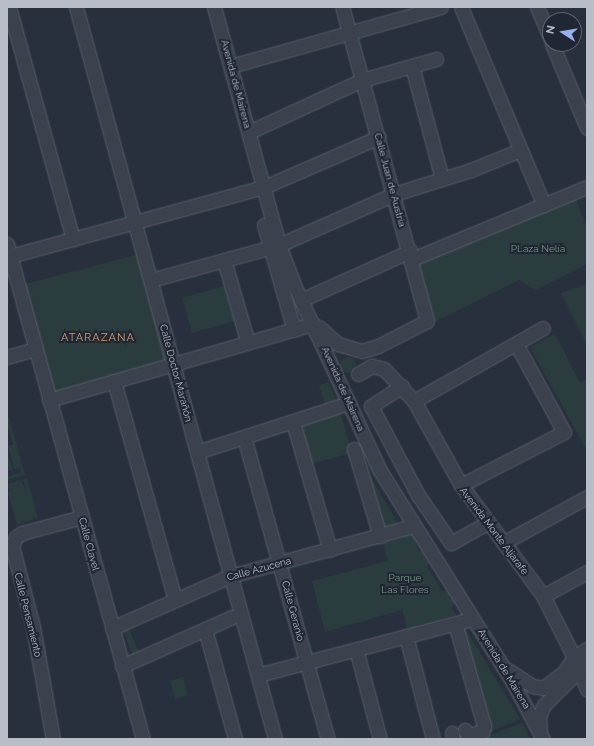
<!DOCTYPE html>
<html>
<head>
<meta charset="utf-8">
<style>
	body { margin:0 }
	#map { position:relative; width:594px; height:746px; overflow:hidden; background:#282f3d; font-family:Raleway,sans-serif }
	div>[style] { position:absolute }
	.green>* { inset:0; background:#2b3c3f }
	.round { border-radius:50% }
	.roads { filter:drop-shadow(0 0 1px #595f6b) drop-shadow(0 0 1px #595f6b) }
	.minor>* { height:13px; margin:-6.5px; padding:0 6.5px; transform-origin:6.5px; border-radius:6.5px; background:#3c414e }
	span { translate:-50% -50%; white-space:nowrap; text-align:center; line-height:1.15; -webkit-text-stroke:4px #202633; paint-order:stroke }
	.street-label { font-size:10px; color:#b8bdc8 }
	.park-label { font-size:10px; color:#71977d }
	.neighbourhood-label { font-size:11px; color:#cba070; letter-spacing:1px }
	.frame { position:absolute; inset:0; border:8px solid #b8bdc8; pointer-events:none }
	.north { position:absolute; left:542px; top:12px; width:40px; height:40px; box-sizing:border-box; background:#202633; border:1px solid #5d626f; border-radius:50%; rotate:282deg; font-size:11px; font-weight:700; line-height:16px; text-align:center; color:#b8bdc8 }
	.north::after { content:''; display:block; margin:auto; width:14px; height:18px; background:#97b1ee; clip-path:polygon(50% 0,100% 100%,50% 72%,0 100%) }
</style>
</head>
<body>
<div id="map">
	<div class="green">
		<div style="clip-path:polygon(575px 197px,587px 227px,587px 264px,535px 290px,519px 280px,430px 324px,416px 262px)"></div>
		<div style="clip-path:polygon(143px 253px,174px 364px,49px 400px,18px 286px)"></div>
		<div style="clip-path:polygon(587px 284px,587px 345px,561px 293px)"></div>
		<div style="clip-path:polygon(224px 286px,234px 321px,192px 333px,182px 298px)"></div>
		<div style="clip-path:polygon(555px 334px,580px 383px,587px 379px,587px 451px,530px 347px)"></div>
		<div class="round" style="left:340px;top:357px;width:16px;height:16px"></div>
		<div style="clip-path:polygon(329px 382px,336px 401px,325px 405px,319px 385px)"></div>
		<div style="clip-path:polygon(340px 411px,352px 453px,311px 464px,300px 425px)"></div>
		<div style="clip-path:polygon(9px 417px,25px 475px,7px 480px,7px 451px,13px 470px,8px 471px,9px 476px,21px 472px,20px 468px,14px 469px,8px 446px,13px 444px,7px 424px,7px 418px)"></div>
		<div style="clip-path:polygon(364px 461px,377px 488px,399px 524px,383px 528px)"></div>
		<div style="clip-path:polygon(27px 478px,38px 518px,17px 525px,8px 492px,10px 491px,8px 484px,21px 480px,27px 494px,23px 479px)"></div>
		<div style="clip-path:polygon(404px 533px,413px 535px,418px 550px,424px 553px,429px 563px,427px 567px,442px 591px,449px 591px,449px 598px,456px 601px,452px 607px,456px 615px,418px 625px,416px 628px,407px 628px,402px 610px,325px 632px,312px 581px,388px 561px,383px 543px,404px 538px)"></div>
		<div style="clip-path:polygon(464px 626px,520px 719px,490px 732px,461px 627px)"></div>
		<div style="clip-path:polygon(128px 627px,139px 652px,132px 655px,123px 629px)"></div>
		<div style="clip-path:polygon(183px 677px,188px 695px,175px 699px,170px 681px)"></div>
		<div style="clip-path:polygon(523px 722px,530px 739px,484px 739px,484px 738px)"></div>
	</div>
	<div class="roads">
		<div class="minor">
			<div style="left:9px;top:7px;width:241px;rotate:74.6deg"></div>
			<div style="left:76px;top:7px;width:759px;rotate:74.79deg"></div>
			<div style="left:214px;top:7px;width:247px;rotate:74.7deg"></div>
			<div style="left:279px;top:245px;width:45px;rotate:69.1deg"></div>
			<div style="left:295px;top:287px;width:200px;rotate:65.2deg"></div>
			<div style="left:379px;top:469px;width:250px;rotate:57.9deg"></div>
			<div style="left:512px;top:681px;width:66px;rotate:61.9deg"></div>
			<div style="left:461px;top:7px;width:215px;rotate:67.3deg"></div>
			<div style="left:537px;top:7px;width:34px;rotate:67deg"></div>
			<div style="left:552px;top:44px;width:91px;rotate:67.4deg"></div>
			<div style="left:231px;top:66px;width:218px;rotate:-15.7deg"></div>
			<div style="left:412px;top:66px;width:117px;rotate:75.1deg"></div>
			<div style="left:249px;top:132px;width:124px;rotate:-24.7deg"></div>
			<div style="left:362px;top:80px;width:77px;rotate:-15.8deg"></div>
			<div style="left:264px;top:225px;width:109px;rotate:74.1deg"></div>
			<div style="left:7px;top:244px;width:513px;rotate:74.64deg"></div>
			<div style="left:10px;top:256px;width:263px;rotate:-15.2deg"></div>
			<div style="left:264px;top:187px;width:125px;rotate:-23.5deg"></div>
			<div style="left:412px;top:259px;width:189px;rotate:-22.4deg"></div>
			<div style="left:224px;top:260px;width:86px;rotate:73.9deg"></div>
			<div style="left:151px;top:280px;width:133px;rotate:-15.3deg"></div>
			<div style="left:279px;top:245px;width:126px;rotate:-23.9deg"></div>
			<div style="left:394px;top:194px;width:81px;rotate:-17.3deg"></div>
			<div style="left:471px;top:170px;width:53px;rotate:-22.2deg"></div>
			<div style="left:301px;top:300px;width:120px;rotate:-24.2deg"></div>
			<div style="left:319px;top:327px;width:25px;rotate:42deg"></div>
			<div style="left:338px;top:344px;width:25px;rotate:16deg"></div>
			<div style="left:362px;top:351px;width:17px;rotate:-17deg"></div>
			<div style="left:378px;top:346px;width:55px;rotate:-27deg"></div>
			<div style="left:427px;top:321px;width:325px;rotate:-105.1deg"></div>
			<div style="left:7px;top:357px;width:29px;rotate:-16deg"></div>
			<div style="left:358px;top:374px;width:16px;rotate:-30deg"></div>
			<div style="left:372px;top:366px;width:12px;rotate:14deg"></div>
			<div style="left:384px;top:369px;width:44px;rotate:46.8deg"></div>
			<div style="left:414px;top:401px;width:96px;rotate:60.8deg"></div>
			<div style="left:461px;top:485px;width:138px;rotate:53.5deg"></div>
			<div style="left:543px;top:596px;width:68px;rotate:63.1deg"></div>
			<div style="left:574px;top:657px;width:35px;rotate:68deg"></div>
			<div style="left:114px;top:381px;width:227px;rotate:74.4deg"></div>
			<div style="left:402px;top:386px;width:37px;rotate:147deg"></div>
			<div style="left:371px;top:406px;width:101px;rotate:62.2deg"></div>
			<div style="left:418px;top:495px;width:58px;rotate:55.5deg"></div>
			<div style="left:451px;top:543px;width:41px;rotate:-29.1deg"></div>
			<div style="left:49px;top:400px;width:275px;rotate:-16.1deg"></div>
			<div style="left:414px;top:401px;width:148px;rotate:-29.5deg"></div>
			<div style="left:293px;top:422px;width:133px;rotate:73.9deg"></div>
			<div style="left:244px;top:437px;width:313px;rotate:74.5deg"></div>
			<div style="left:354px;top:449px;width:91px;rotate:73.4deg"></div>
			<div style="left:197px;top:452px;width:160px;rotate:-17.9deg"></div>
			<div style="left:461px;top:485px;width:116px;rotate:-27.2deg"></div>
			<div style="left:564px;top:432px;width:100px;rotate:-118.6deg"></div>
			<div style="left:503px;top:543px;width:96px;rotate:-28.7deg"></div>
			<div style="left:543px;top:596px;width:50px;rotate:-28.6deg"></div>
			<div style="left:455px;top:623px;width:107px;rotate:74.3deg"></div>
			<div style="left:484px;top:726px;width:5px;rotate:101deg"></div>
			<div style="left:483px;top:731px;width:16px;rotate:162deg"></div>
			<div style="left:468px;top:736px;width:7px;rotate:-117deg"></div>
			<div style="left:112px;top:628px;width:129px;rotate:-23.8deg"></div>
			<div style="left:230px;top:576px;width:190px;rotate:-15.3deg"></div>
			<div style="left:205px;top:629px;width:114px;rotate:74.7deg"></div>
			<div style="left:406px;top:636px;width:106px;rotate:75.3deg"></div>
			<div style="left:356px;top:649px;width:93px;rotate:75.1deg"></div>
			<div style="left:122px;top:666px;width:120px;rotate:-24deg"></div>
			<div style="left:508px;top:670px;width:30px;rotate:33deg"></div>
			<div style="left:533px;top:686px;width:10px;rotate:11deg"></div>
			<div style="left:543px;top:688px;width:26px;rotate:-37deg"></div>
			<div style="left:564px;top:672px;width:18px;rotate:-56deg"></div>
			<div style="left:574px;top:657px;width:15px;rotate:-32deg"></div>
			<div style="left:258px;top:675px;width:221px;rotate:-14.7deg"></div>
			<div style="left:540px;top:730px;width:14px;rotate:-94deg"></div>
			<div style="left:539px;top:716px;width:12px;rotate:-66deg"></div>
			<div style="left:544px;top:705px;width:61px;rotate:-45deg"></div>
			<div style="left:452px;top:733px;width:6px;rotate:81deg"></div>
			<div style="left:53px;top:739px;width:114px;rotate:-100.1deg"></div>
			<div style="left:33px;top:627px;width:84px;rotate:-104.5deg"></div>
			<div style="left:12px;top:546px;width:10px;rotate:-66deg"></div>
			<div style="left:16px;top:537px;width:7px;rotate:-34deg"></div>
			<div style="left:22px;top:533px;width:62px;rotate:-14.9deg"></div>
		</div>
	</div>
	<div class="street-label">
		<span style="left:236px;top:84px;rotate:75deg">Avenida de Mairena</span>
		<span style="left:390px;top:180px;rotate:75deg">Calle Juan de Austria</span>
		<span style="left:176px;top:373px;rotate:75deg">Calle Doctor Marañón</span>
		<span style="left:343px;top:389px;rotate:66deg">Avenida de Mairena</span>
		<span style="left:494px;top:531px;rotate:53deg">Avenida Monte Aljarafe</span>
		<span style="left:89px;top:544px;rotate:75deg">Calle Clavel</span>
		<span style="left:259px;top:569px;rotate:-15deg">Calle Azucena</span>
		<span style="left:293px;top:611px;rotate:75deg">Calle Geranio</span>
		<span style="left:28px;top:615px;rotate:76deg">Calle Pensamiento</span>
		<span style="left:504px;top:669px;rotate:59deg">Avenida de Mairena</span>
	</div>
	<div class="park-label">
		<span style="left:538px;top:249px">PLaza Nelía</span>
		<span style="left:405px;top:583px">Parque<br>Las Flores</span>
	</div>
	<div class="neighbourhood-label">
		<span style="left:98px;top:338px">ATARAZANA</span>
	</div>
	<div class="frame"></div>
	<div class="north">N</div>
</div>
</body>
</html>
